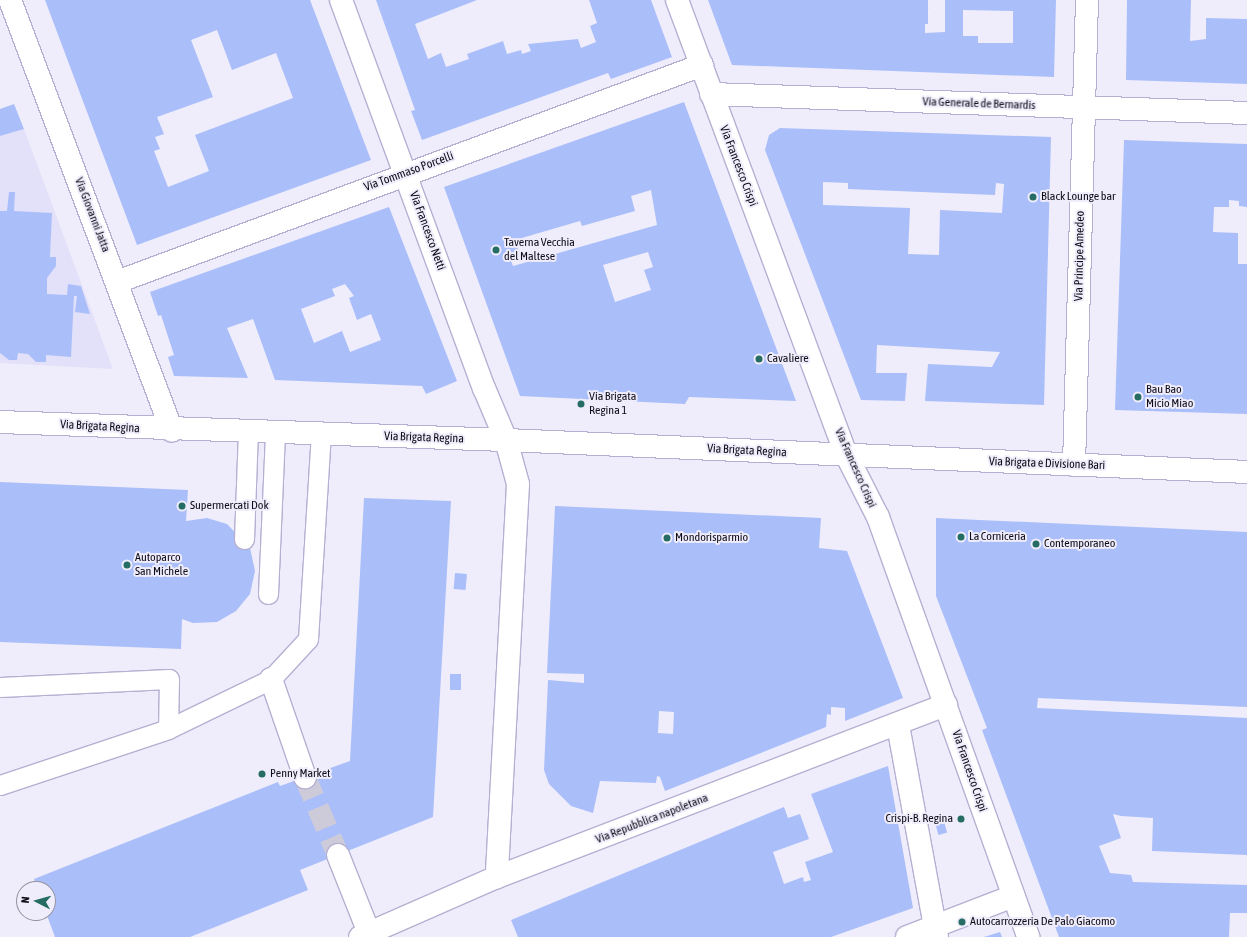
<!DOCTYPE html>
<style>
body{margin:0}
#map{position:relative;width:1247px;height:937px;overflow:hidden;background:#efedfb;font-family:"Asap Condensed",sans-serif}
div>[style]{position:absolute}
.built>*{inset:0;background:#e3e0f9}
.building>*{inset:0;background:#aabefa;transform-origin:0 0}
.street-tunnel>*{height:22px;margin-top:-11px;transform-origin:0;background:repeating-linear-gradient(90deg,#cdcbd9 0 22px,transparent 0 33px)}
.roads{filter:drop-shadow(1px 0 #b5b0d2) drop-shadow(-1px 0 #b5b0d2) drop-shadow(0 1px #b5b0d2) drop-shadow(0 -1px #b5b0d2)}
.lane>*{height:19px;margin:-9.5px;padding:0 9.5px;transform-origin:9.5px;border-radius:9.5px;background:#fff}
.street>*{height:22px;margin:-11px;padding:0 11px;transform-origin:11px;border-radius:11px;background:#fff}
.secondary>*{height:22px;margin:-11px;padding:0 11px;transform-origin:11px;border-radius:11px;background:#fff}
.dots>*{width:11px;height:11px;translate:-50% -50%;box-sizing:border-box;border:2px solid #efedfb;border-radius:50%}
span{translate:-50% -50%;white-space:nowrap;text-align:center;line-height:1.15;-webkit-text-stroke:4px #efedfb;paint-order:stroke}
.street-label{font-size:12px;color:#0e0c17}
.poi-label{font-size:12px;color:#0e0c17}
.left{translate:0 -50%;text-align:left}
.right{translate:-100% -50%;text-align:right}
.north{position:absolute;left:16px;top:881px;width:40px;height:40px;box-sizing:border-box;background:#efedfb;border:1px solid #9593a0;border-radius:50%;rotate:276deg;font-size:11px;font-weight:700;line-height:16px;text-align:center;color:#0e0c17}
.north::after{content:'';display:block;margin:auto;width:14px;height:18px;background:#256d64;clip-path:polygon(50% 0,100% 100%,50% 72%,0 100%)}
</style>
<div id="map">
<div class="built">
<i style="clip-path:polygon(24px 129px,113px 369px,0 363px,0 136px)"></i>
</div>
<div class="building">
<i style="clip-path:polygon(evenodd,45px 0,310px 0,371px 160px,137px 245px,45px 0,217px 30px,232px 70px,276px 53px,293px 98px,195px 135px,209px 171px,168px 187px,154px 151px,160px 149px,155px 137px,164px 134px,157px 117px,213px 97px,191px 40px,217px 30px)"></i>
<i style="clip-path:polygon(376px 0,477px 0,415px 24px,428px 59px,441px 53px,446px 67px,469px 59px,467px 54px,503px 41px,507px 54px,521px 50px,522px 54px,531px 51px,528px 44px,578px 39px,581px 48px,596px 42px,590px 26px,597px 23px,589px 0,651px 0,672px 57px,611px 79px,608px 73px,422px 140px,411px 111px,415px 110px)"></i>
<i style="clip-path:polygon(evenodd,708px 0,928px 0,928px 24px,925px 24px,925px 33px,945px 32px,945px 0,1056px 0,1054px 77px,732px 65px,708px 0,963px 10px,1013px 11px,1013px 43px,978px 43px,978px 36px,963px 36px,963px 10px)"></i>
<i style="clip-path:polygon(1127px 0,1191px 0,1190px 41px,1206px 39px,1206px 18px,1247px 19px,1247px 84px,1126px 80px)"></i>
<i style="clip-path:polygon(evenodd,684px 102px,796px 401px,689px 397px,685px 404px,520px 396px,444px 187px,684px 102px,651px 190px,657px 225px,513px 266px,509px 255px,519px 252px,515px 240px,580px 221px,582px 226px,635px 211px,631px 196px,651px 190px,684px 102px,648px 252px,653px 267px,644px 270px,651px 290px,615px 302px,603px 265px,648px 252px)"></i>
<i style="clip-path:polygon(14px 104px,24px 129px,0 136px,0 109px)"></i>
<i style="clip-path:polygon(evenodd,780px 128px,1051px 137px,1044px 405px,925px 401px,928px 364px,992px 367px,1000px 352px,877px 345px,876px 373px,907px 373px,905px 401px,861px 400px,765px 150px,769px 135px,780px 128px,823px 182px,848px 183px,848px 189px,995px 195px,996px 183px,1004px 184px,1002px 213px,940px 210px,939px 255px,908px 254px,910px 208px,823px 205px,823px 182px)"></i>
<i style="clip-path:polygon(1124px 140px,1247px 144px,1247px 207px,1239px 206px,1239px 201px,1229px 200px,1229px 207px,1214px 207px,1213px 232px,1238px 233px,1238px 264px,1247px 264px,1247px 414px,1115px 410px)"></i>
<i style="clip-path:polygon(9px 192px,15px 192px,14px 211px,52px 213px,50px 257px,56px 257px,56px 266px,47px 278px,47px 294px,67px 295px,68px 284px,81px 286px,90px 314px,75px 312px,77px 296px,74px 296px,71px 357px,46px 355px,46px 362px,36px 362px,28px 354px,18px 353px,17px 360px,9px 360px,0 353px,0 211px,7px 211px)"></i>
<i style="clip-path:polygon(evenodd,389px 207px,457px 381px,426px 394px,422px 386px,275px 380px,253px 319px,227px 328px,248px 378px,174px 376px,168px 357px,174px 355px,161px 315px,158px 316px,150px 292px,389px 207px,345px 284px,354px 296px,349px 298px,357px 320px,371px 314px,381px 340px,350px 352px,342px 331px,314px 343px,301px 309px,335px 296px,332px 289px,345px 284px)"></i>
<i style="clip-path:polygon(0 482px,188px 490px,186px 521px,207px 518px,227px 524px,250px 548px,255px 571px,250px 594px,236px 611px,217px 622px,193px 623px,182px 619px,181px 649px,0 642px)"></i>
<i style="clip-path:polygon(364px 498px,451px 501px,433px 817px,300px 870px,308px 890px,190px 937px,55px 937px,46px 913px,48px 889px,37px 889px,34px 879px,278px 782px,280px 786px,350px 761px)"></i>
<i style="clip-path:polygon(evenodd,555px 506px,821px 518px,819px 548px,847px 551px,903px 698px,845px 721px,845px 708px,831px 707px,831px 715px,827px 714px,826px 727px,665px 791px,660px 777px,657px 776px,656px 783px,600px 781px,593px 813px,571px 806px,549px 784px,544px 770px,548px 680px,584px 683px,584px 674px,547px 673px,555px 506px,659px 711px,674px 712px,673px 734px,658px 733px,659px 711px)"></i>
<i style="clip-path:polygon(936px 518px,1247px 532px,1247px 707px,1038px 698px,1037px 708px,1247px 718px,1247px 855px,1152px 851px,1153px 818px,1121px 816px,1113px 814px,1121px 838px,1099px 846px,1110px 873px,1131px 875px,1133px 882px,1247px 885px,1247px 913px,1230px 913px,1229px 937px,1059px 937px,982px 730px,987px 728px,936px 596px)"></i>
<i style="left:455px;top:573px;width:12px;height:16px;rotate:5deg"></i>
<i style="left:450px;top:674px;width:11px;height:16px"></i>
<i style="clip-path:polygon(888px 766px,913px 908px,831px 937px,518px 937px,511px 920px,784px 807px,788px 818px,800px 814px,809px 839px,773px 852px,784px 884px,803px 877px,804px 882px,811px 880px,805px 862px,833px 852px,811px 794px)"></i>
<i style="left:943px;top:818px;width:15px;height:9px;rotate:74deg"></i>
<i style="clip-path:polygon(1000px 932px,1002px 937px,984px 937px)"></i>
</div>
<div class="street-tunnel">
<i style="left:305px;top:777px;width:85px;rotate:67.1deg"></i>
</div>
<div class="roads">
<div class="lane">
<i style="left:244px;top:539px;width:107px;rotate:-87.9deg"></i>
<i style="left:268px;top:594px;width:161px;rotate:-87.5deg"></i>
<i style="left:0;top:687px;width:169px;rotate:-2.7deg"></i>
<i style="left:169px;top:679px;width:50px;rotate:91.1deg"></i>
<i style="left:0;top:785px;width:177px;rotate:-18.4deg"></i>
<i style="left:168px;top:729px;width:114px;rotate:-25.9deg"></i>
<i style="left:271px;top:679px;width:54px;rotate:-47.2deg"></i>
<i style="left:308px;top:639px;width:204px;rotate:-86.4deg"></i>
</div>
<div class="street">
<i style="left:10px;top:0;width:460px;rotate:69.4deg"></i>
<i style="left:341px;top:0;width:414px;rotate:69.8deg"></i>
<i style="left:484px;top:388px;width:56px;rotate:67.1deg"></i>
<i style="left:506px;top:440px;width:46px;rotate:74.7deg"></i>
<i style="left:518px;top:484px;width:394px;rotate:93.1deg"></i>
<i style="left:711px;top:94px;width:536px;rotate:2.03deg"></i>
<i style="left:117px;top:282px;width:624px;rotate:-20.35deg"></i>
<i style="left:1074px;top:465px;width:465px;rotate:-88.4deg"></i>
<i style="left:271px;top:679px;width:104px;rotate:70.9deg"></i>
<i style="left:898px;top:725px;width:216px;rotate:79.6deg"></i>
<i style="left:338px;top:855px;width:84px;rotate:68.3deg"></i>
<i style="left:360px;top:937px;width:150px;rotate:-23.7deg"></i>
<i style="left:497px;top:877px;width:481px;rotate:-21deg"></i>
<i style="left:907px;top:937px;width:114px;rotate:-21.1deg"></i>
</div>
<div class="secondary">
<i style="left:677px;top:0;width:487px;rotate:69.6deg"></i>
<i style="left:847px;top:456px;width:68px;rotate:63.1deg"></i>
<i style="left:878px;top:517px;width:446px;rotate:70.3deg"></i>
<i style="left:0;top:422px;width:506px;rotate:2.04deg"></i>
<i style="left:506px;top:440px;width:742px;rotate:2.47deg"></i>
</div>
</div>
<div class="dots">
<i style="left:1033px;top:197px;background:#256d64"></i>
<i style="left:496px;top:250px;background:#256d64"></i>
<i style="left:759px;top:359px;background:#256d64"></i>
<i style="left:1138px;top:397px;background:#256d64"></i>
<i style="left:581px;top:404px;background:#256d64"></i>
<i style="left:182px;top:506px;background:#256d64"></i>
<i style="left:961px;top:537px;background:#256d64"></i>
<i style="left:667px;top:538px;background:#256d64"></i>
<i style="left:1036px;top:544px;background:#256d64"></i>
<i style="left:127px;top:565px;background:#256d64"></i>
<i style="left:262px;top:774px;background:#256d64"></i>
<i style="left:961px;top:819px;background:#256d64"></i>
<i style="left:962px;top:922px;background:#256d64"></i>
</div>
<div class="street-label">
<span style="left:979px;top:104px;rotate:2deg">Via Generale de Bernardis</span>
<span style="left:738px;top:166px;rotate:69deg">Via Francesco Crispi</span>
<span style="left:409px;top:172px;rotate:-20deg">Via Tommaso Porcelli</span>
<span style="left:92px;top:215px;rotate:69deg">Via Giovanni Jatta</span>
<span style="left:427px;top:231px;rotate:70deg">Via Francesco Netti</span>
<span style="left:1080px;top:256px;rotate:-89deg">Via Principe Amedeo</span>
<span style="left:100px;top:427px;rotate:3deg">Via Brigata Regina</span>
<span style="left:424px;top:438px;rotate:2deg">Via Brigata Regina</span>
<span style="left:747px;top:451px;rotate:3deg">Via Brigata Regina</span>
<span style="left:1047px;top:464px;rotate:2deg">Via Brigata e Divisione Bari</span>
<span style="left:855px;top:468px;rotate:66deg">Via Francesco Crispi</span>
<span style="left:969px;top:771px;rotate:71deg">Via Francesco Crispi</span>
<span style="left:652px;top:819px;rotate:-21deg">Via Repubblica napoletana</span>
</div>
<div class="poi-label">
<span class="left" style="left:1041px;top:197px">Black Lounge bar</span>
<span class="left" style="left:504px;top:250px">Taverna Vecchia<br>del Maltese</span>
<span class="left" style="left:767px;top:359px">Cavaliere</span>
<span class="left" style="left:1146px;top:397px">Bau Bao<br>Micio Miao</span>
<span class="left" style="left:589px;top:404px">Via Brigata<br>Regina 1</span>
<span class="left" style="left:190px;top:506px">Supermercati Dok</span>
<span class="left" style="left:969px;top:537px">La Corniceria</span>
<span class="left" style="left:675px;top:538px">Mondorisparmio</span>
<span class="left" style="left:1044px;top:544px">Contemporaneo</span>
<span class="left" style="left:135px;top:565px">Autoparco<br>San Michele</span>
<span class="left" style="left:270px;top:774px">Penny Market</span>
<span class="right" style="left:953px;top:819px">Crispi-B. Regina</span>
<span class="left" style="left:970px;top:922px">Autocarrozzeria De Palo Giacomo</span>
</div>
<div class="north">N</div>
</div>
